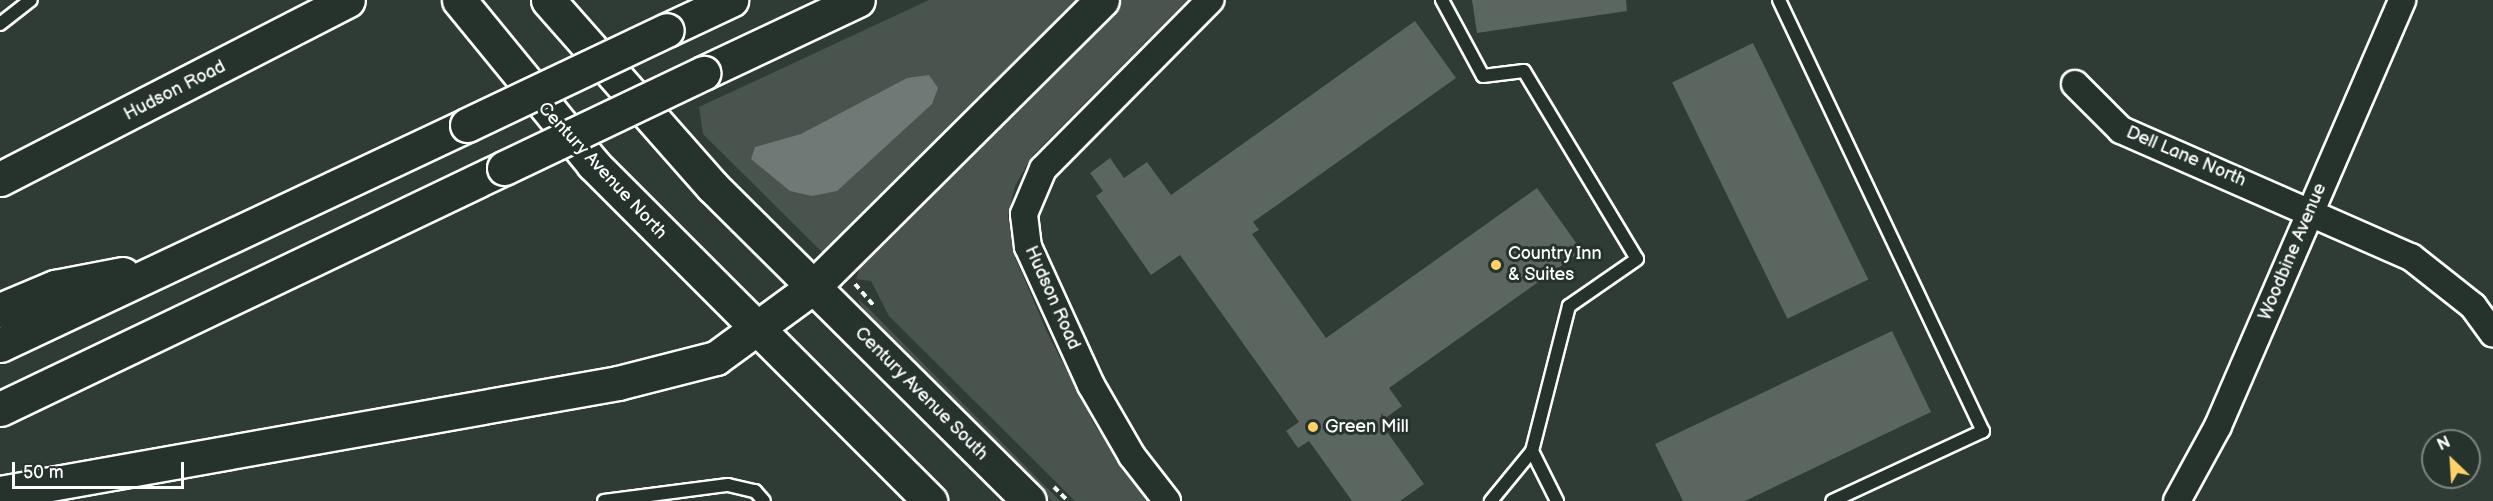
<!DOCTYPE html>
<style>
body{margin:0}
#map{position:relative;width:2493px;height:501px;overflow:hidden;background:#2f3b35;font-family:"Balsamiq Sans",sans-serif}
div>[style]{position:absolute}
.green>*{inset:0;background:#4a544f}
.water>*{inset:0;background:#707975}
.building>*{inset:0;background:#5b6661;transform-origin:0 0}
.path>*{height:4px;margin-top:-2px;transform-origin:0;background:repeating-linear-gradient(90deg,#fff 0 6px,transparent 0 10.5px)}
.roads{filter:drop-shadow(2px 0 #fff) drop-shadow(-2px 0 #fff) drop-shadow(0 2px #fff) drop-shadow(0 -2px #fff)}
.lane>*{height:12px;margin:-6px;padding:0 6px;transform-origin:6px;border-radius:6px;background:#26332d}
.street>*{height:26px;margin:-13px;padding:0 13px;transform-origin:13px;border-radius:13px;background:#26332d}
.secondary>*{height:33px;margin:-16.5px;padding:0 16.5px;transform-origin:16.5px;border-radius:16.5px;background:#26332d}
.highway>*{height:33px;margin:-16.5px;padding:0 16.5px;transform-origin:16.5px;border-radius:16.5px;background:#26332d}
.bridges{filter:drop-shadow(2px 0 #fff) drop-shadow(-2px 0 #fff) drop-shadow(0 2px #fff) drop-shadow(0 -2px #fff)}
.highway-bridge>*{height:33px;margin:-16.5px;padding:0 16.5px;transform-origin:16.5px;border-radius:16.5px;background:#26332d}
.dots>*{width:16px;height:16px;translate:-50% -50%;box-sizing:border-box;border:3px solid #26332d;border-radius:50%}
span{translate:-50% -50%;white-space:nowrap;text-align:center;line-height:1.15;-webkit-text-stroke:6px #26332d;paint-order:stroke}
.street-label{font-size:18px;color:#fff}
.poi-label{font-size:18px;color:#fff}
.left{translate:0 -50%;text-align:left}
.north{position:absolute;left:2421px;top:429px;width:60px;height:60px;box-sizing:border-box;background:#26332d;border:2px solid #7d8581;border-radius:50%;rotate:335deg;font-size:16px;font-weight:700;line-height:24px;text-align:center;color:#fff}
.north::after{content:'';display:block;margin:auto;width:21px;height:27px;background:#ffd166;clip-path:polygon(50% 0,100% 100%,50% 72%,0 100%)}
.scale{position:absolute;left:12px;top:462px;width:172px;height:27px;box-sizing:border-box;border:3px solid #fff;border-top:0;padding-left:8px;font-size:18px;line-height:21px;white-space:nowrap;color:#fff;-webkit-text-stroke:4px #26332d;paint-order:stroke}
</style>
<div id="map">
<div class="green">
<i style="clip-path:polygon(929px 0,1090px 0,824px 254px,703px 134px,699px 107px)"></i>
<i style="clip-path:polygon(1120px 0,1187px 0,1032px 156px,1015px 186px,1008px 216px,1014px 255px,1047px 332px,1094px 424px,1147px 501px,1075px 501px,889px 316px,871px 281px,856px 279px,864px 256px)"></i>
<i style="clip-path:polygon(858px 299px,870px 310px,1060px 501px,1052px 501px,868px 318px)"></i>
</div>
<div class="water">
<i style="clip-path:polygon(929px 75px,938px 88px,932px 104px,837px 191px,812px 196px,790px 191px,751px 159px,755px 147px,801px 134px,907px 78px)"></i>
</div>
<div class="building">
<i style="clip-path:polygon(1472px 0,1626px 0,1627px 11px,1477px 33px)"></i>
<i style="clip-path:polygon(1415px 21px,1456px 78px,1253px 222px,1259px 230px,1252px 234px,1326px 338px,1537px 188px,1582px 251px,1389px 388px,1402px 406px,1380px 422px,1424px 484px,1400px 501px,1352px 501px,1309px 441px,1298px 448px,1286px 431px,1299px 422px,1180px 255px,1151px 275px,1096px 196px,1103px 191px,1090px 173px,1110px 158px,1124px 178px,1147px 162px,1171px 195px)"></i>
<i style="left:1753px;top:43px;width:263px;height:90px;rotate:64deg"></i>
<i style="clip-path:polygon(1892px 331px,1931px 412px,1745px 501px,1683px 501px,1655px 444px)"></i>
</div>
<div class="path">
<i style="left:855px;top:284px;width:30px;rotate:49deg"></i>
<i style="left:1054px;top:487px;width:20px;rotate:45deg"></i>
</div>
<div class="roads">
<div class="lane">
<i style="left:1442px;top:0;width:86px;rotate:61.7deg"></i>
<i style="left:1483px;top:76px;width:41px;rotate:-7deg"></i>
<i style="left:1524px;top:71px;width:219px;rotate:59deg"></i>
<i style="left:1637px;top:259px;width:83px;rotate:145.3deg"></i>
<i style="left:1569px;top:306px;width:150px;rotate:104.3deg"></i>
<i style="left:1532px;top:451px;width:65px;rotate:129.4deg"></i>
<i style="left:1779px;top:0;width:477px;rotate:64.7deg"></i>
<i style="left:1983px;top:431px;width:166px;rotate:155.1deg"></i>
<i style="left:0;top:24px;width:39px;rotate:-38deg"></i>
<i style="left:1532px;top:451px;width:56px;rotate:63.4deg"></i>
<i style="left:604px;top:501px;width:125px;rotate:-7.4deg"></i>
<i style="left:728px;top:485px;width:28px;rotate:13deg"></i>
<i style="left:755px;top:491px;width:13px;rotate:48deg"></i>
</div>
<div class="street">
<i style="left:2075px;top:84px;width:65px;rotate:45deg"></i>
<i style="left:2121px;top:130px;width:317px;rotate:23.7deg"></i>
<i style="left:2411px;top:257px;width:79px;rotate:38.3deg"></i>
<i style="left:2473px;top:306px;width:34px;rotate:54deg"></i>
<i style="left:1167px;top:501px;width:57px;rotate:-127.9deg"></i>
<i style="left:1132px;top:456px;width:82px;rotate:-120deg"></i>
<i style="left:1091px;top:385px;width:152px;rotate:-114.5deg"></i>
<i style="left:1028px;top:247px;width:33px;rotate:-97deg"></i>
<i style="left:1024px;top:214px;width:49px;rotate:-67.1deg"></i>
<i style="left:1043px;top:169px;width:238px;rotate:-45.3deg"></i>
<i style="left:2177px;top:501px;width:85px;rotate:-61.3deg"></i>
<i style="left:2218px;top:426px;width:464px;rotate:-66.6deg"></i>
</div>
<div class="secondary">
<i style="left:459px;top:0;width:212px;rotate:50.7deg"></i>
<i style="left:593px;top:164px;width:477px;rotate:45deg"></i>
<i style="left:548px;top:0;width:249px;rotate:48.6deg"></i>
<i style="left:713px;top:187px;width:445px;rotate:44.8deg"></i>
<i style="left:0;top:179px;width:391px;rotate:-27.2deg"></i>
</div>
<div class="highway">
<i style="left:667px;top:30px;width:71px;rotate:-25.1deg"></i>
<i style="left:703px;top:73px;width:171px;rotate:-25.2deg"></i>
<i style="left:0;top:310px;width:60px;rotate:-22.7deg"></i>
<i style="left:55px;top:287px;width:69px;rotate:-10.8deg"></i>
<i style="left:0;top:345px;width:516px;rotate:-25.22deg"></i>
<i style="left:0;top:409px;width:559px;rotate:-25.56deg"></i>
<i style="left:0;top:493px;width:628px;rotate:-10.09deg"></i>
<i style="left:618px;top:383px;width:101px;rotate:-14.3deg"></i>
<i style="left:716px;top:358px;width:120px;rotate:-36.2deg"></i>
<i style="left:813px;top:287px;width:407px;rotate:-44.8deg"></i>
</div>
</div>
<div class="bridges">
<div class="highway-bridge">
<i style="left:467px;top:125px;width:221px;rotate:-25.4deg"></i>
<i style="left:504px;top:168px;width:221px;rotate:-25.5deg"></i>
</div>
</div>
<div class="dots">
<i style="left:1496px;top:265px;background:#ffd166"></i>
<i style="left:1313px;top:427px;background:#ffd166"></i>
</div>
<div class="street-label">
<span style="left:175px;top:91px;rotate:-27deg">Hudson Road</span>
<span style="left:2186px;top:157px;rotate:23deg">Dell Lane North</span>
<span style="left:602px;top:171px;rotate:47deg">Century Avenue North</span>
<span style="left:2293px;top:252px;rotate:-67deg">Woodbine Avenue</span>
<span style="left:1052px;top:298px;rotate:66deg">Hudson Road</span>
<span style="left:921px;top:394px;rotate:45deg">Century Avenue South</span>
</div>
<div class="poi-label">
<span class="left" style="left:1508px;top:265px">Country Inn<br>&amp; Suites</span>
<span class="left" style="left:1325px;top:427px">Green Mill</span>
</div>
<div class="north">N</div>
<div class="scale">50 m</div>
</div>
